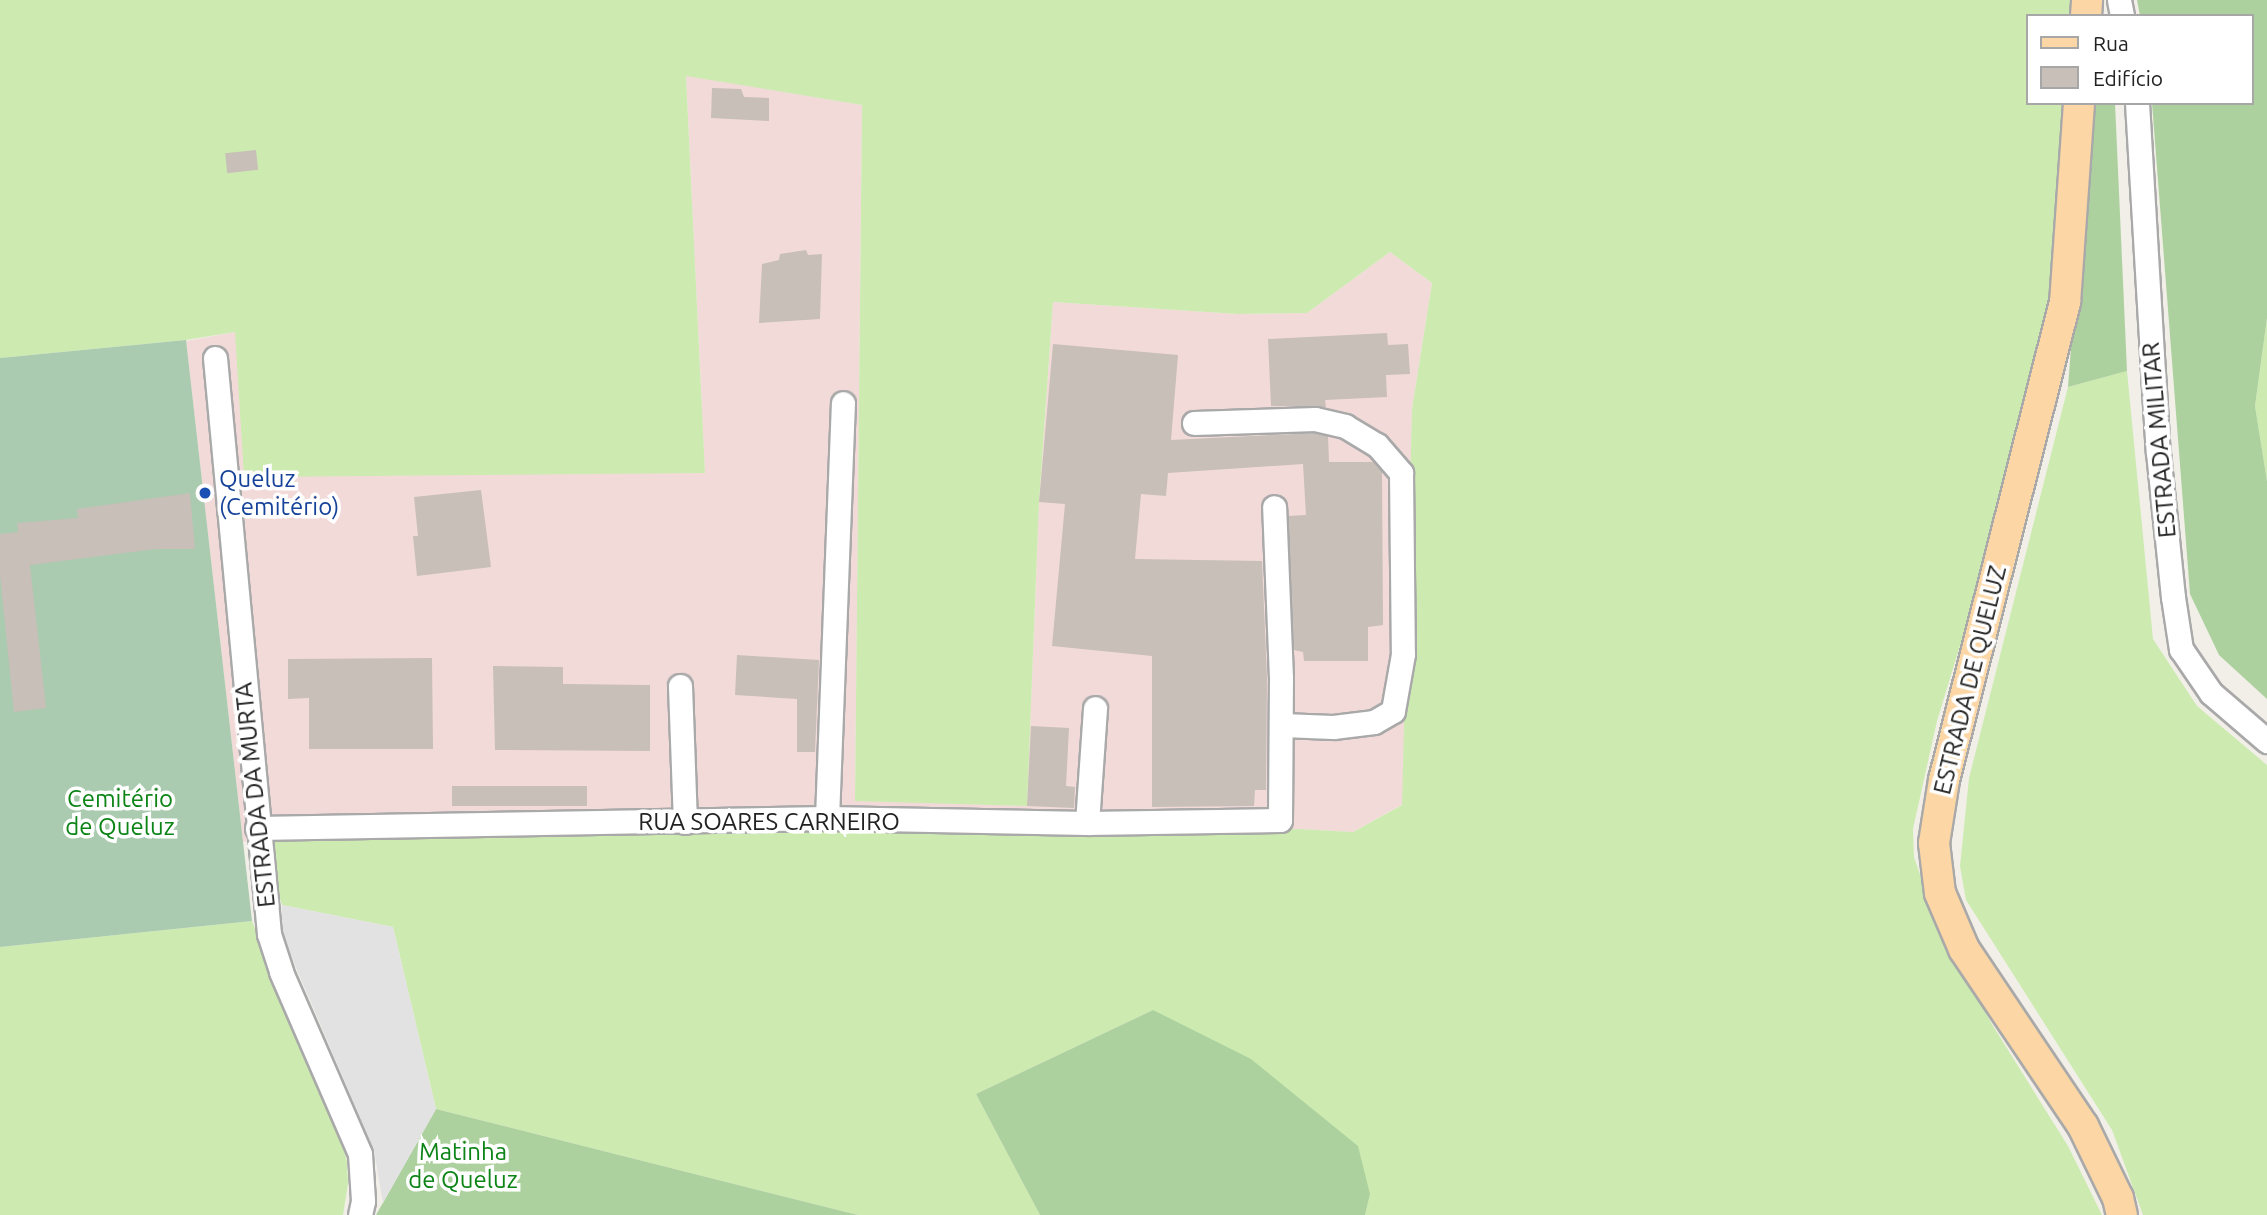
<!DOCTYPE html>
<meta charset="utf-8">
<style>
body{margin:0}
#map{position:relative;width:2267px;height:1215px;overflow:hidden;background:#f2efe9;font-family:Ubuntu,sans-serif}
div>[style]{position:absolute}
.commercial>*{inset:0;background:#f2dad9}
.grass>*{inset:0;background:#cdebb0}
.forest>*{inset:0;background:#add19e}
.cemetery>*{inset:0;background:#aacbaf}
.parking>*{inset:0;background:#e2e2e2}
.building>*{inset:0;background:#c7bfb8;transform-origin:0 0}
.roads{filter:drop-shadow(2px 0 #a9a9a9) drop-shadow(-2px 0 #a9a9a9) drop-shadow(0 2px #a9a9a9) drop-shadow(0 -2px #a9a9a9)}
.minor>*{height:23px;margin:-11.5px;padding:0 11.5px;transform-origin:11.5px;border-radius:11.5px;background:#fff}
.major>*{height:30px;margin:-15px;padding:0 15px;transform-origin:15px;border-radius:15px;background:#fcd6a4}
.dots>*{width:19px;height:19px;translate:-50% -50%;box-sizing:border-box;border:4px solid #fff;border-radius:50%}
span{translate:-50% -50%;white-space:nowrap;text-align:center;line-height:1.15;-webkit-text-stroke:7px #fff;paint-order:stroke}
.street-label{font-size:24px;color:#222}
.transit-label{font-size:24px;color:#164399}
.left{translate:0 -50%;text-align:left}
.park-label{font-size:24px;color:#0c8416}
.legend{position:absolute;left:2026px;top:14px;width:228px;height:91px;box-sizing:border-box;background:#fff;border:2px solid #a7a7a7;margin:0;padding:9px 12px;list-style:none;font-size:21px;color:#222}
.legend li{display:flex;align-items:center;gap:14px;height:35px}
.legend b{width:35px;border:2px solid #a7a7a7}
</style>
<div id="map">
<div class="commercial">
<i style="clip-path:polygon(686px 75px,862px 105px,855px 800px,1027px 806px,1039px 502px,1053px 302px,1238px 314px,1307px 313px,1390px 252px,1432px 283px,1412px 409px,1403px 804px,1353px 832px,1299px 829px,274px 835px,243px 842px,186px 341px,235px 332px,705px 473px)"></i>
</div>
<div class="grass">
<i style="clip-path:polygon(0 0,2087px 0,2086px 16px,2027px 16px,2027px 103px,2079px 103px,2065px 302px,1937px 721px,1913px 829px,1914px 857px,1936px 922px,1993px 1026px,2068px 1146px,2102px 1215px,1365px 1215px,1370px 1194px,1153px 1010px,976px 1094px,1040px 1215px,858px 1215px,436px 1109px,393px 927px,282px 905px,257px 828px,274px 835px,1299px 829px,1353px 832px,1402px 805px,1412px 409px,1432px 283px,1390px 252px,1307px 313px,1238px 314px,1053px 302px,1039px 502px,1027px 806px,855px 801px,862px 105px,686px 76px,705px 473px,244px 477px,235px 332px,186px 340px,0 358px)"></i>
<i style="clip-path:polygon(2267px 318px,2267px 481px,2255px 406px)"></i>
<i style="clip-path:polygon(2127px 371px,2153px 639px,2197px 706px,2267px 765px,2267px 1215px,2143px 1215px,2112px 1130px,1966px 900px,1960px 866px,1969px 778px,2068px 387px)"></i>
<i style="clip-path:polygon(252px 921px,337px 1122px,347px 1162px,348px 1184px,343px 1215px,0 1215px,0 947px)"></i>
</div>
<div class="forest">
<i style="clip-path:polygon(2137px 0,2267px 0,2267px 318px,2255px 406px,2267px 481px,2267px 699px,2219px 655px,2190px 594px,2152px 103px,2251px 103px,2251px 16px,2140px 16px)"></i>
<i style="clip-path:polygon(2090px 103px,2115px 103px,2127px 371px,2068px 387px)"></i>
<i style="clip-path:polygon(1153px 1010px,1251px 1059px,1358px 1146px,1370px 1194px,1365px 1215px,1040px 1215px,976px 1094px)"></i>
<i style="clip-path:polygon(436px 1109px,858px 1215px,376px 1215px)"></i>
</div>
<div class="cemetery">
<i style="clip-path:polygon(186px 340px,252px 921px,0 947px,0 358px)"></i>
</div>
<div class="parking">
<i style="clip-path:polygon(282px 905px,393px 927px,436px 1109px,383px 1203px,374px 1150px,280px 930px)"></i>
</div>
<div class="building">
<i style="clip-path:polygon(712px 88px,741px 89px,744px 97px,769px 98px,769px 121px,711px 118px)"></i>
<i style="left:256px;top:150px;width:20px;height:31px;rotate:84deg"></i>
<i style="clip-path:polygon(806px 250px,808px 255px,822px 254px,820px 319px,759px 323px,762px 264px,779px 260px,780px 254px)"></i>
<i style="clip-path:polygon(1387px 333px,1388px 345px,1408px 344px,1410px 374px,1386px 375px,1387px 397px,1325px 400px,1326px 407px,1271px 406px,1268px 339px)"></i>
<i style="clip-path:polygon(1053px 344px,1178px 355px,1171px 440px,1314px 433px,1328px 436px,1329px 462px,1373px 462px,1382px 472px,1383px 625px,1368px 627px,1368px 661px,1304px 661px,1303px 652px,1294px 650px,1288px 516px,1306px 515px,1303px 464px,1168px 473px,1166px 496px,1141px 494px,1135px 559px,1262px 561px,1267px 678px,1266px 790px,1255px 790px,1254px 806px,1152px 807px,1152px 656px,1052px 646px,1065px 504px,1039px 502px)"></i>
<i style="clip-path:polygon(481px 490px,491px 567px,417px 576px,413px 536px,418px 536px,414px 497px)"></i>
<i style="clip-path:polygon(190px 493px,195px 549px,156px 549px,30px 565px,46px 708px,14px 712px,0 575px,0 534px,18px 532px,17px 523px,78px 518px,77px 509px)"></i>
<i style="clip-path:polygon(737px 655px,819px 660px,815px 752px,797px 752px,797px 699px,735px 695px)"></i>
<i style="clip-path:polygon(432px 658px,433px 749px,309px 749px,309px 698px,288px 699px,288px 659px)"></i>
<i style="clip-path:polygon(493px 666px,563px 667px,563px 684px,650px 685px,650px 751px,495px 750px)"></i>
<i style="clip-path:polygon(1031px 726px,1069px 728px,1066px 786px,1075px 787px,1074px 808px,1027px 806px)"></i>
<i style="left:452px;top:786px;width:135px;height:20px"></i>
</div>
<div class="roads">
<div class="minor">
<i style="left:2119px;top:0;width:16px;rotate:79deg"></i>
<i style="left:2137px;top:103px;width:350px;rotate:86.6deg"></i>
<i style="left:2158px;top:452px;width:146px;rotate:84.1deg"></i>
<i style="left:2173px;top:597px;width:53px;rotate:81.3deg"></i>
<i style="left:2181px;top:649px;width:53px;rotate:55.7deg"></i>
<i style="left:2211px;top:693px;width:74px;rotate:40.6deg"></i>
<i style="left:215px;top:358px;width:579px;rotate:84.64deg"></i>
<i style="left:269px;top:934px;width:40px;rotate:72deg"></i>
<i style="left:281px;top:972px;width:198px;rotate:66.5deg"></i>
<i style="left:360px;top:1154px;width:47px;rotate:86.3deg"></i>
<i style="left:363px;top:1201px;width:14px;rotate:102deg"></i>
<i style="left:1194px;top:423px;width:121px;rotate:-1.9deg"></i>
<i style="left:1315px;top:419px;width:31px;rotate:13deg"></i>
<i style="left:1345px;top:426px;width:37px;rotate:31deg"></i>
<i style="left:1377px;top:445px;width:37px;rotate:49deg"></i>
<i style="left:1401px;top:473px;width:181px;rotate:89.4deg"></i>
<i style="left:1403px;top:654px;width:58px;rotate:100deg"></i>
<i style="left:1393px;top:711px;width:22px;rotate:150deg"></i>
<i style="left:1374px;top:722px;width:41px;rotate:173deg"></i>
<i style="left:1333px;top:727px;width:51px;rotate:-177.8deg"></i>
<i style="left:680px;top:686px;width:136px;rotate:87.9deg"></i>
<i style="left:827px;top:818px;width:415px;rotate:-87.8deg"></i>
<i style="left:1087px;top:823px;width:115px;rotate:-86deg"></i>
<i style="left:257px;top:828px;width:570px;rotate:-1.01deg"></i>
<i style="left:827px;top:818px;width:260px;rotate:1.1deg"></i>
<i style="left:1087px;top:823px;width:193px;rotate:-0.9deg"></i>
<i style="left:1280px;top:820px;width:142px;rotate:-89.6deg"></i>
<i style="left:1281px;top:678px;width:171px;rotate:-92.3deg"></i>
</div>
<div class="major">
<i style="left:2086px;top:16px;width:16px;rotate:-86deg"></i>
<i style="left:2079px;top:103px;width:199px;rotate:94deg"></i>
<i style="left:2065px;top:302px;width:493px;rotate:104.2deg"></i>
<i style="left:1944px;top:780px;width:64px;rotate:99deg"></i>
<i style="left:1934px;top:843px;width:50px;rotate:83.2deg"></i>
<i style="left:1940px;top:893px;width:61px;rotate:66.8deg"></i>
<i style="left:1964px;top:949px;width:213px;rotate:56.1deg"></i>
<i style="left:2083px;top:1126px;width:80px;rotate:64.1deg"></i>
<i style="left:2118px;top:1198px;width:17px;rotate:77deg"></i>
</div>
</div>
<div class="dots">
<i style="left:205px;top:493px;background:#1a4fb4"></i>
</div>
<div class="street-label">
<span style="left:2159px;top:440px;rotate:-95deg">ESTRADA MILITAR</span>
<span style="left:1970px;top:680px;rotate:-76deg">ESTRADA DE QUELUZ</span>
<span style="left:255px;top:795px;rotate:-96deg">ESTRADA DA MURTA</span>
<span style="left:769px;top:822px">RUA SOARES CARNEIRO</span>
</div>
<div class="transit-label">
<span class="left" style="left:219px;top:493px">Queluz<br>(Cemitério)</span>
</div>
<div class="park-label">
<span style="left:120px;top:813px">Cemitério<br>de Queluz</span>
<span style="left:463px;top:1166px">Matinha<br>de Queluz</span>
</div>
<ul class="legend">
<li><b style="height:9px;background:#fcd6a4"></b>Rua</li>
<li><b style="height:19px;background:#c7bfb8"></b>Edifício</li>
</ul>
</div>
